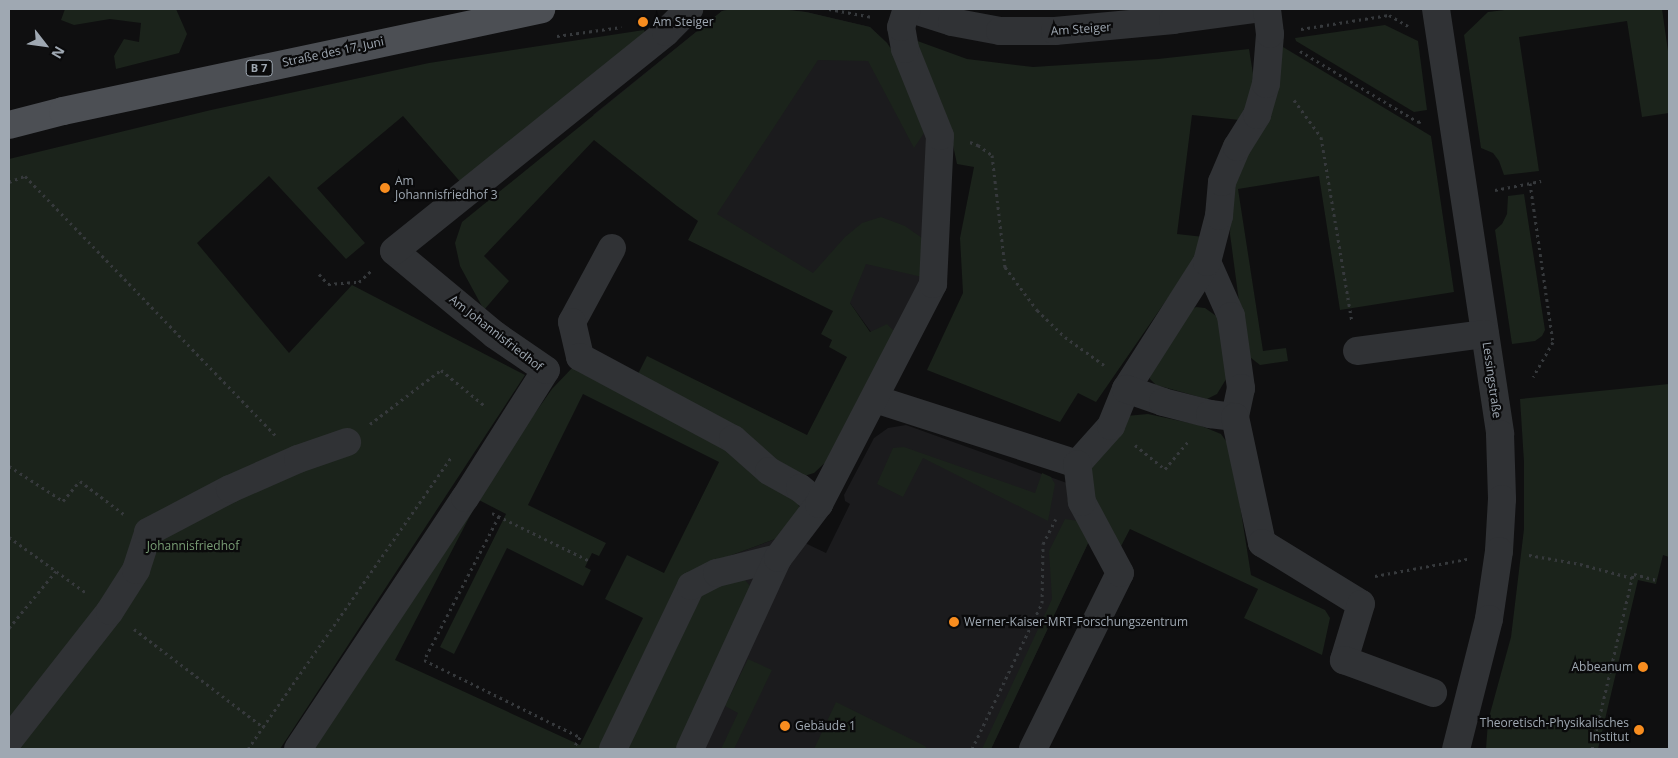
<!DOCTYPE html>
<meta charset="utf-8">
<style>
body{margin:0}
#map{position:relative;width:1678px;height:758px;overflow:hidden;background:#0f0f10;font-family:"Open Sans",sans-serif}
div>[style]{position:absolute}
.built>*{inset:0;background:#1b1b1d}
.green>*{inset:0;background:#1b231b}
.path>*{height:3px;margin-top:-1.5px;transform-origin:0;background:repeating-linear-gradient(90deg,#36393c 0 2.5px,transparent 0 6.5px)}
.minor>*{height:28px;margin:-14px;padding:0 14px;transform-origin:14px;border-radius:14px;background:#303235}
.major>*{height:28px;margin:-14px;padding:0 14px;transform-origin:14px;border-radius:14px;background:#4c4f54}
.dots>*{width:14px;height:14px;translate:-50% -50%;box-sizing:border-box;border:2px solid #0a0a0b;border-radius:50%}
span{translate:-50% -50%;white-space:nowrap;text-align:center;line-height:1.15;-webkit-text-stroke:4.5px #0a0a0b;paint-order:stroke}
.shield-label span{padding:1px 4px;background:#0a0a0b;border:1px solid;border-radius:4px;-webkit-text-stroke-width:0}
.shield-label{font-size:11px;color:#9fa8b2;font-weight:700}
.poi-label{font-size:12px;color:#9fa8b2}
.left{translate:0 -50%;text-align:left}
.right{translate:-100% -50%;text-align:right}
.street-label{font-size:12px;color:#9fa8b2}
.park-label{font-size:12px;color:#799e75}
.frame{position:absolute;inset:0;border:10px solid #9fa8b2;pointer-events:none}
.north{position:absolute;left:20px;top:20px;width:50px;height:50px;-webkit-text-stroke:4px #0a0a0b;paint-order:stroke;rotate:120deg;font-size:14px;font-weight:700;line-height:20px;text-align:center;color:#9fa8b2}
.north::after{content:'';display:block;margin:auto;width:18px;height:22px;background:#9fa8b2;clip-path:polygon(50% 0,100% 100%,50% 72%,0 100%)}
</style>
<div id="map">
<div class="built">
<i style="clip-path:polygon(732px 9px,779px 9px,806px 12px,870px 27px,887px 43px,926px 130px,928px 188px,922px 277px,896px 333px,871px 332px,850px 303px,717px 215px,593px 115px,722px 11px)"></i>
<i style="clip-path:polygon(906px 425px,1078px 487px,1090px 539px,991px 749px,600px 749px,699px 567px,778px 538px,805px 543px,826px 553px,850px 504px,845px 501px,844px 495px,874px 438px,888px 428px)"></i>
</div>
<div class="green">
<i style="clip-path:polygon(65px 9px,176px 9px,187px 34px,179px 53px,116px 69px,114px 56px,124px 39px,139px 42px,141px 23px,110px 19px,74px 25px,61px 20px)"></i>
<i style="clip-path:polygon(732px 9px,779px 9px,806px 12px,870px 27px,887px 43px,898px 59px,926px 130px,914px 148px,868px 61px,818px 60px,717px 214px,813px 273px,845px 237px,862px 223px,881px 217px,905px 226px,922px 238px,922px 277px,866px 264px,850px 303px,870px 332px,887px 324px,896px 333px,828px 460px,814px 473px,804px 476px,637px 376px,647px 356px,807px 435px,847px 357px,829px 347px,832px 340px,821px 334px,833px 311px,688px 240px,698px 221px,677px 206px,594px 140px,484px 256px,509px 281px,484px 310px,460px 266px,455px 243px,462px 222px,722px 11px)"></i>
<i style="clip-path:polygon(1513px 9px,1662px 9px,1669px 58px,1669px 113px,1642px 117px,1627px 21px,1519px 37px,1539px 171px,1504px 175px,1499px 161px,1493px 153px,1481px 148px,1464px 35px,1488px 12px)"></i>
<i style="clip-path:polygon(1385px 25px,1418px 41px,1427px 110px,1414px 112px,1296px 41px,1295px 38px)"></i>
<i style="clip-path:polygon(644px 30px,647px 37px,463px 185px,403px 116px,317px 188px,365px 243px,346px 259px,269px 176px,197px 243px,289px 353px,352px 285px,525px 375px,280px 749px,9px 749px,9px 159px,211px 110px,429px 63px)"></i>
<i style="clip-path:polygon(912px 39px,967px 59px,1033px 67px,1158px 59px,1249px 49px,1254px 80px,1247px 108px,1240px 120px,1192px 115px,1177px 234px,1204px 237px,1203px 247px,1096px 402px,1078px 393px,1060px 422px,927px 370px,963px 293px,960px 238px,974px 167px,957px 164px,950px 131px)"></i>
<i style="clip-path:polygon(1283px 47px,1431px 136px,1454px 292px,1340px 310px,1319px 176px,1238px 189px,1263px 351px,1286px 348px,1288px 361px,1260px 365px,1246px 354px,1230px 234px,1231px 196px)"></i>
<i style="clip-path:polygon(1524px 194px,1545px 330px,1542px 336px,1535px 341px,1512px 344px,1495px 230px,1502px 224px,1507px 214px,1508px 196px)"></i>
<i style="clip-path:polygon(1196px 307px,1205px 308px,1219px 318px,1228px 376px,1217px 394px,1207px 399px,1156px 385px,1150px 379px,1150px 371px,1186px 313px)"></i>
<i style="clip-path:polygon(573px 367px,726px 446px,796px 500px,800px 508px,778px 538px,699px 567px,600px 749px,305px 749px,467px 509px,472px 512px,395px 660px,580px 745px,643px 618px,605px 599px,627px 555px,664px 573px,719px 462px,583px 394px,528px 505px,606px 543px,599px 556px,592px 553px,585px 567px,591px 570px,583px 586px,507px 548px,454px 654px,440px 647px,506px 514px,475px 498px,552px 389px)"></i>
<i style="clip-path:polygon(1669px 384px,1669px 557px,1663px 555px,1656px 584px,1638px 580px,1598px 749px,1486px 749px,1488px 721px,1511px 637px,1524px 529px,1524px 462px,1520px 399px)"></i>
<i style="clip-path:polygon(1148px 414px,1199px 425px,1221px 434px,1231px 448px,1251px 575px,1325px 610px,1330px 618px,1322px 655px,1244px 618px,1258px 589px,1130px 529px,1118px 552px,1090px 539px,991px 749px,982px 749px,1052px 599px,1049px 551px,1065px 519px,1079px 521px,1078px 487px,1126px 416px)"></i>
<i style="clip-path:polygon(904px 447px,1035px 493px,1042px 473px,1051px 477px,1055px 484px,1048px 521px,923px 458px,903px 497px,877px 484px,893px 448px)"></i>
<i style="clip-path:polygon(744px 579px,752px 588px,684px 749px,621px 749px,709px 582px)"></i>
<i style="clip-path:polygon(748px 659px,772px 670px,734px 749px,721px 749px,738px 713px,725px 706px)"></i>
<i style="clip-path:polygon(836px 702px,925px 746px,927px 749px,814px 749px)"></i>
</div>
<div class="path">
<i style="left:829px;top:9px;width:44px;rotate:10.5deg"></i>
<i style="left:1301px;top:29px;width:89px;rotate:-9deg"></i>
<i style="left:1389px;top:15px;width:22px;rotate:30deg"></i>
<i style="left:557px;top:36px;width:65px;rotate:-8deg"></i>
<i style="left:1300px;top:51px;width:138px;rotate:31deg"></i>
<i style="left:1418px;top:122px;width:4px;rotate:-14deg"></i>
<i style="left:1294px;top:100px;width:46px;rotate:53.9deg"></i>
<i style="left:1321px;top:137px;width:188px;rotate:80.5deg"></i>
<i style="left:970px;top:142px;width:9px;rotate:21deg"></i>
<i style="left:978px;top:145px;width:17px;rotate:36deg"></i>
<i style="left:992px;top:155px;width:113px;rotate:83.4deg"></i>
<i style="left:1005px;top:267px;width:54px;rotate:53.3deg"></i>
<i style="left:1037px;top:310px;width:39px;rotate:44deg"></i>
<i style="left:1065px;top:337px;width:48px;rotate:35.7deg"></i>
<i style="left:9px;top:182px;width:17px;rotate:-21deg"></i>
<i style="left:25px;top:176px;width:360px;rotate:46deg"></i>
<i style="left:1530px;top:183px;width:161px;rotate:81.8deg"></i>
<i style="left:1553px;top:342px;width:40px;rotate:119.7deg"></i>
<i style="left:1495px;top:190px;width:47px;rotate:-11.1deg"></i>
<i style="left:319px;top:274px;width:13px;rotate:48deg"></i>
<i style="left:328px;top:284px;width:31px;rotate:-4deg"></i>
<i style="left:359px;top:282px;width:18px;rotate:-43deg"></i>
<i style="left:370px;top:424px;width:89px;rotate:-37.3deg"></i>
<i style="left:441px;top:370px;width:57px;rotate:39.3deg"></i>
<i style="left:1135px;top:445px;width:38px;rotate:39deg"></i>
<i style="left:1165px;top:469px;width:38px;rotate:-50deg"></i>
<i style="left:9px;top:466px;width:64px;rotate:32.9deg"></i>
<i style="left:63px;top:501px;width:26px;rotate:-50deg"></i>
<i style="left:80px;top:481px;width:56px;rotate:37.1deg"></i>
<i style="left:492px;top:513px;width:107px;rotate:26.1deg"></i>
<i style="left:499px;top:516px;width:162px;rotate:117.5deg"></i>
<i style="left:424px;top:660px;width:174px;rotate:26.3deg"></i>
<i style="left:580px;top:737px;width:14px;rotate:120deg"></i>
<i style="left:9px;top:537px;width:94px;rotate:35.9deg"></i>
<i style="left:1529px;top:555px;width:52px;rotate:10deg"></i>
<i style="left:1580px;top:564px;width:54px;rotate:15.1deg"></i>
<i style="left:1632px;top:578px;width:4px;rotate:-63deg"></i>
<i style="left:1634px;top:574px;width:24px;rotate:15deg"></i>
<i style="left:1375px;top:576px;width:94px;rotate:-10.5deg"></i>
<i style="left:9px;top:628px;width:74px;rotate:-50.5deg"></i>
<i style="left:134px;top:629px;width:162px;rotate:37.2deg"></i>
<i style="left:263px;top:727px;width:330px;rotate:-55.1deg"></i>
<i style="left:248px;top:749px;width:27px;rotate:-56deg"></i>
<i style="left:972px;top:749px;width:162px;rotate:-64.4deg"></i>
<i style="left:1042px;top:603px;width:59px;rotate:-89deg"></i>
<i style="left:1043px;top:544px;width:28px;rotate:-63deg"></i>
<i style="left:1592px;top:749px;width:176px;rotate:-76.8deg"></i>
</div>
<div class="minor">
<i style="left:911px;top:9px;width:43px;rotate:17.6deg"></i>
<i style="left:952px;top:22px;width:49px;rotate:10.6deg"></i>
<i style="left:1000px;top:31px;width:55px"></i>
<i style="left:1055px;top:31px;width:119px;rotate:-5.3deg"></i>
<i style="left:1173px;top:20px;width:81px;rotate:-7.8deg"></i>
<i style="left:1436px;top:9px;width:430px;rotate:81.4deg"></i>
<i style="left:1500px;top:434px;width:65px;rotate:88.2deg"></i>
<i style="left:1502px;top:499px;width:52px;rotate:93.3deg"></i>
<i style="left:1499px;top:551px;width:69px;rotate:98.4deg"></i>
<i style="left:1489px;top:619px;width:134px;rotate:104.2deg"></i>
<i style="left:612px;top:248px;width:84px;rotate:118.4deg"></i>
<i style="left:572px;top:322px;width:36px;rotate:77deg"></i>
<i style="left:580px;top:357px;width:174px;rotate:28.2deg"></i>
<i style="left:733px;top:439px;width:48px;rotate:41.6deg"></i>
<i style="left:769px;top:471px;width:35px;rotate:29deg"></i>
<i style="left:800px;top:488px;width:25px;rotate:40deg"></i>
<i style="left:1207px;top:262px;width:59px;rotate:66deg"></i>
<i style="left:1231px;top:316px;width:73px;rotate:82.1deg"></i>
<i style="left:1241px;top:388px;width:30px;rotate:102deg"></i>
<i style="left:1357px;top:351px;width:129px;rotate:-7.6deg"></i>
<i style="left:1126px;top:389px;width:151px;rotate:-57.5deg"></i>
<i style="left:1207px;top:262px;width:48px;rotate:-75.4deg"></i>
<i style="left:1219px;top:216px;width:34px;rotate:-85deg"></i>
<i style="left:1222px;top:182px;width:38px;rotate:-67deg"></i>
<i style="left:1237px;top:147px;width:38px;rotate:-58deg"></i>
<i style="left:1257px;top:115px;width:32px;rotate:-74deg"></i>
<i style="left:1266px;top:84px;width:50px;rotate:-85.4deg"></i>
<i style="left:1270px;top:34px;width:25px;rotate:-97deg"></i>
<i style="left:875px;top:399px;width:212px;rotate:17.8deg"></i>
<i style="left:1077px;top:464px;width:51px;rotate:-48.2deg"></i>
<i style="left:1111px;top:426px;width:40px;rotate:-68deg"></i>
<i style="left:1126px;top:389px;width:39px;rotate:19deg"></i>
<i style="left:1163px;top:402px;width:49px;rotate:14.3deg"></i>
<i style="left:1210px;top:414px;width:25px;rotate:7deg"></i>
<i style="left:1235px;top:417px;width:129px;rotate:77.9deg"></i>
<i style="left:1262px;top:543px;width:116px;rotate:31.6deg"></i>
<i style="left:1361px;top:604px;width:59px;rotate:106.9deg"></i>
<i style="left:1344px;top:660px;width:95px;rotate:20.3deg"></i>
<i style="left:9px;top:740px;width:164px;rotate:-51.9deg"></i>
<i style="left:110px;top:611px;width:49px;rotate:-57.6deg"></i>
<i style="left:136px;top:570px;width:40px;rotate:-72deg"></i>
<i style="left:148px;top:532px;width:93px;rotate:-27.7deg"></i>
<i style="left:230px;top:489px;width:74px;rotate:-23.8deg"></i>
<i style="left:298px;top:459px;width:52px;rotate:-19.1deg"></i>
<i style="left:298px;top:749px;width:301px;rotate:-56.4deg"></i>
<i style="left:465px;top:498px;width:151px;rotate:-57.7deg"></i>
<i style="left:546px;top:370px;width:62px;rotate:-145.5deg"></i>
<i style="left:495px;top:335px;width:131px;rotate:-140.3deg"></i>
<i style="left:394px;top:251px;width:349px;rotate:-38.8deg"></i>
<i style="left:666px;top:32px;width:33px;rotate:-45deg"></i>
<i style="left:613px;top:749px;width:181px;rotate:-64.4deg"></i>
<i style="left:691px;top:586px;width:29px;rotate:-27deg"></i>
<i style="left:717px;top:573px;width:63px;rotate:-13.8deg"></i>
<i style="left:690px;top:749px;width:210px;rotate:-65.3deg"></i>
<i style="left:778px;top:558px;width:68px;rotate:-52.8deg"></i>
<i style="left:819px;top:504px;width:248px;rotate:-62.6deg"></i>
<i style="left:933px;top:284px;width:148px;rotate:-87.3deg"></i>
<i style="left:940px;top:136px;width:94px;rotate:-111.9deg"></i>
<i style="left:905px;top:49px;width:22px;rotate:-100deg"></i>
<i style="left:901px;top:27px;width:19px;rotate:-72deg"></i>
<i style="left:1033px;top:749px;width:196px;rotate:-63.7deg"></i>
<i style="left:1120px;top:573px;width:81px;rotate:-118.2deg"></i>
<i style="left:1082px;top:502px;width:38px;rotate:-97deg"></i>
</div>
<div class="major">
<i style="left:9px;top:125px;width:56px;rotate:-14.5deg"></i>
<i style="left:63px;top:111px;width:489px;rotate:-12deg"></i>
</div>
<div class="dots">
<i style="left:643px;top:22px;background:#f88d1f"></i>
<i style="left:385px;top:188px;background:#f88d1f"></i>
<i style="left:954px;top:622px;background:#f88d1f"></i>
<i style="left:1643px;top:667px;background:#f88d1f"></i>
<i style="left:785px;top:726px;background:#f88d1f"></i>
<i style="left:1639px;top:730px;background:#f88d1f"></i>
</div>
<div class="shield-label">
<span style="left:259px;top:68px">B 7</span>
</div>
<div class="poi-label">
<span class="left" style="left:653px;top:22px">Am Steiger</span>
<span class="left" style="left:395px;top:188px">Am<br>Johannisfriedhof 3</span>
<span class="left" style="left:964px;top:622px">Werner-Kaiser-MRT-Forschungszentrum</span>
<span class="right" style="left:1633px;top:667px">Abbeanum</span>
<span class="right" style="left:1629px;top:730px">Theoretisch-Physikalisches<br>Institut</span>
<span class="left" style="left:795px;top:726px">Gebäude 1</span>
</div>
<div class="street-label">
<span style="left:1081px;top:29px;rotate:-4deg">Am Steiger</span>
<span style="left:333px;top:52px;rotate:-12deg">Straße des 17. Juni</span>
<span style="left:496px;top:333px;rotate:38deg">Am Johannisfriedhof</span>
<span style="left:1492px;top:380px;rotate:82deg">Lessingstraße</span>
</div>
<div class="park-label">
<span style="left:193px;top:546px">Johannisfriedhof</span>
</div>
<div class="frame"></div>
<div class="north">N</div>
</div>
